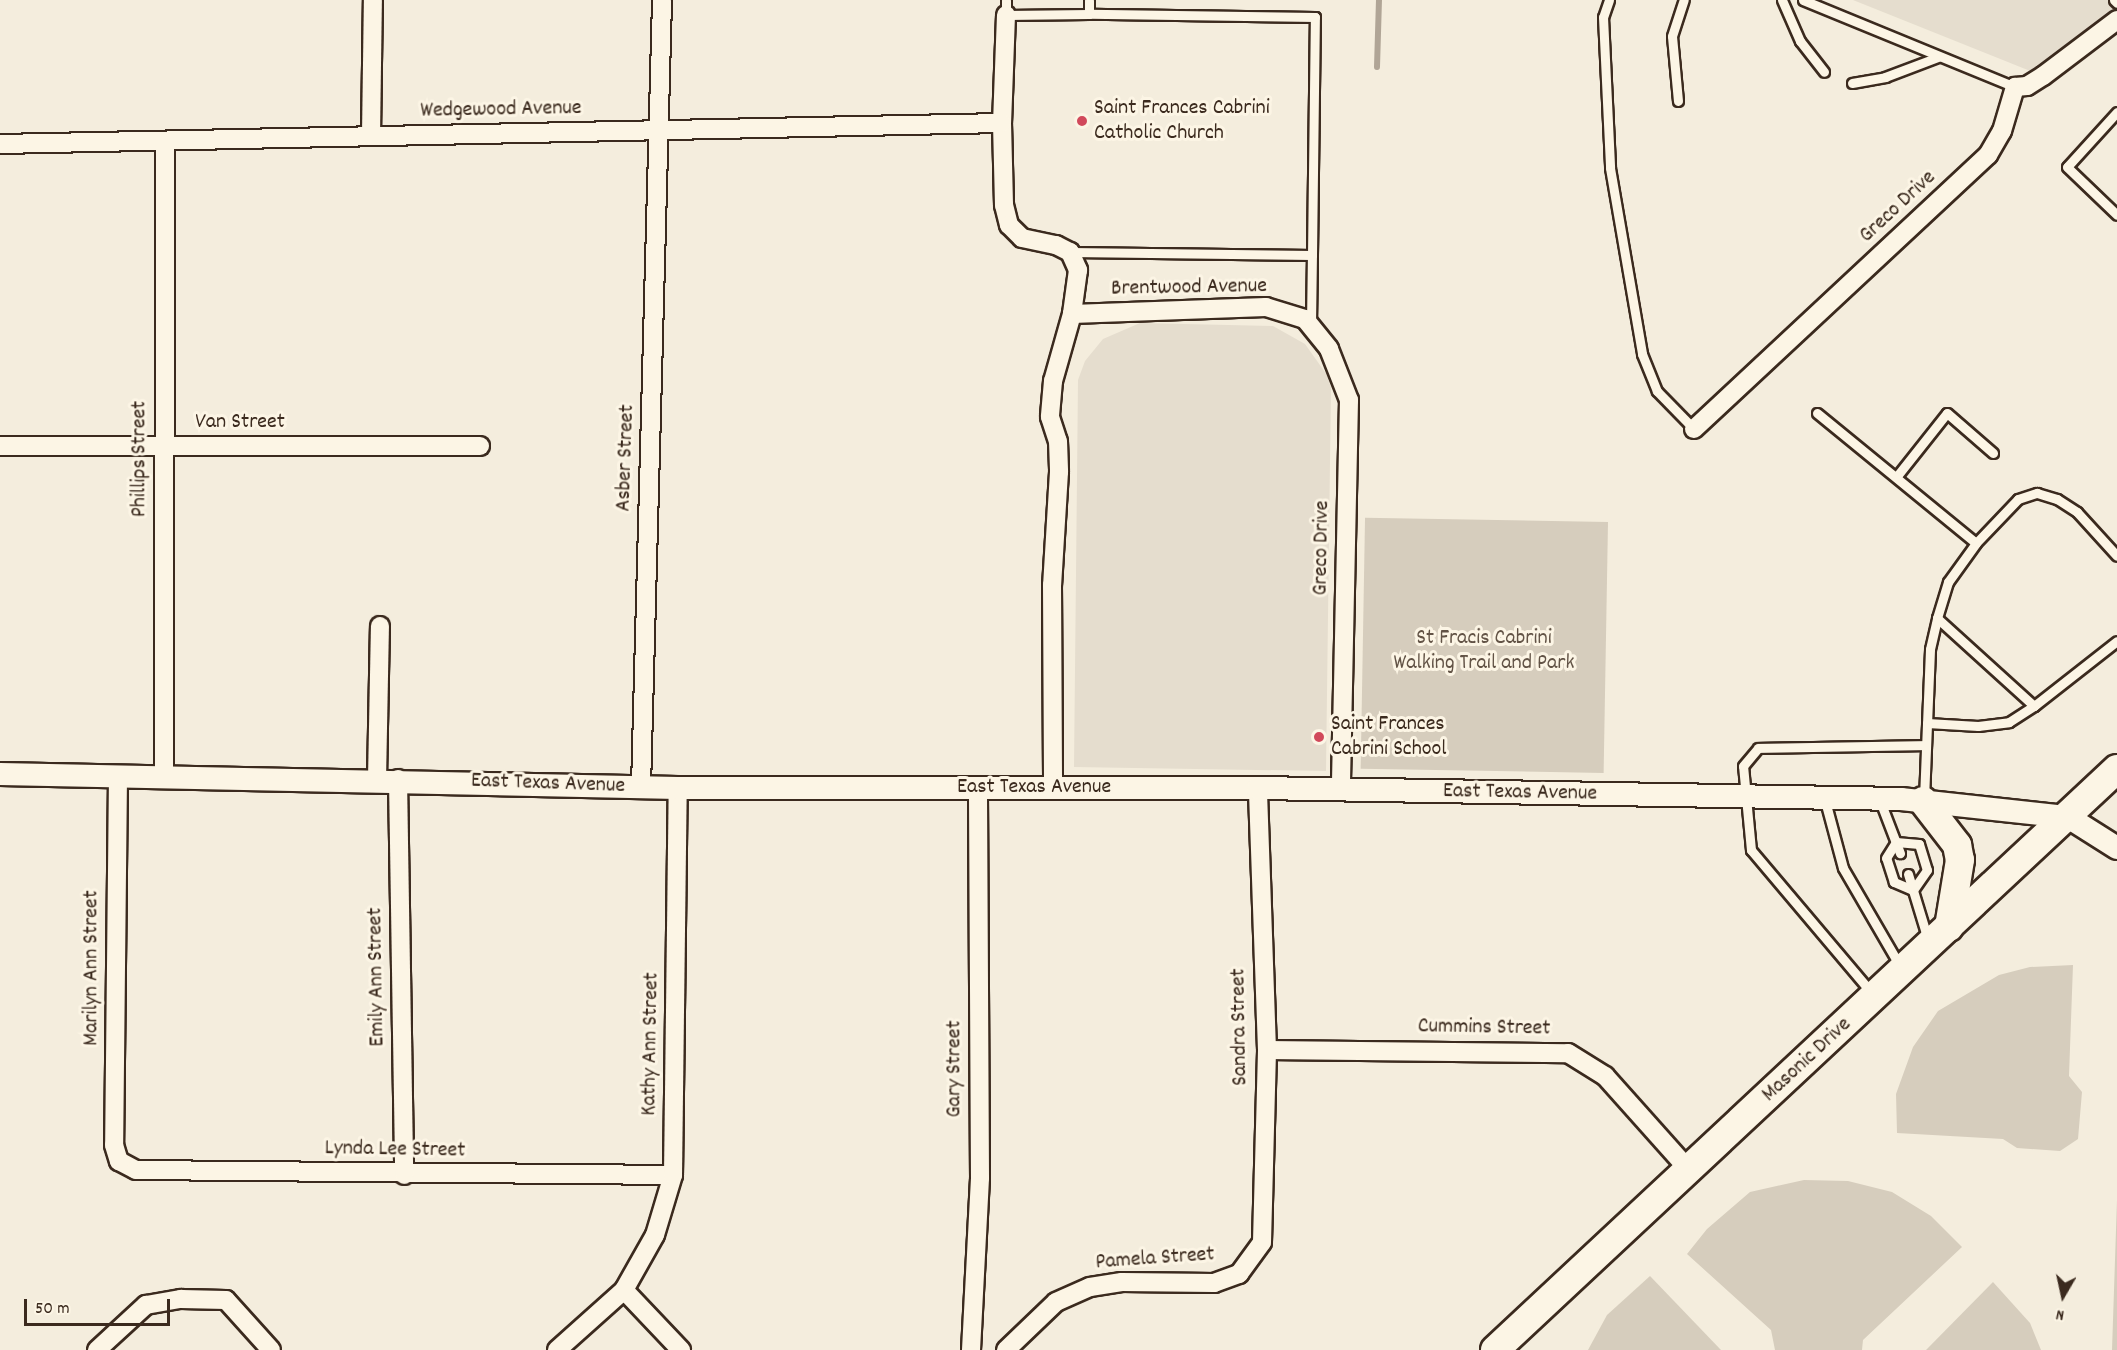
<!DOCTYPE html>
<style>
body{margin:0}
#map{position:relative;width:2117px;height:1350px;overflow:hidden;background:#f4eddd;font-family:Dekko,sans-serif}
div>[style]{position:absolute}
.built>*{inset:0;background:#e5ddce}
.green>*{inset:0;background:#d6cdbd;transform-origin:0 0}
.stream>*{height:6px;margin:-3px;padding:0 3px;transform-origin:3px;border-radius:3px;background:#b0a596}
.roads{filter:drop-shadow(2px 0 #3b2a1e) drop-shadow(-2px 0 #3b2a1e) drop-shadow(0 2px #3b2a1e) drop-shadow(0 -2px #3b2a1e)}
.service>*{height:9px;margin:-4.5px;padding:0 4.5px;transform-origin:4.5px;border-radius:4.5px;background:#fcf5e5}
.minor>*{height:18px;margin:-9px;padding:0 9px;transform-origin:9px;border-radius:9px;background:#fcf5e5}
.tertiary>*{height:22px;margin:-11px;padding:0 11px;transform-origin:11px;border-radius:11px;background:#fcf5e5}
.primary>*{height:28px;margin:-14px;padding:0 14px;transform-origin:14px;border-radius:14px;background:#fcf5e5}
.dots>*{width:16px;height:16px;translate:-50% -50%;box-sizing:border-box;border:3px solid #fcf5e5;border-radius:50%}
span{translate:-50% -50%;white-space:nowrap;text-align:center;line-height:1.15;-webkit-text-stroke:6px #fcf5e5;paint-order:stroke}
.poi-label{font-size:22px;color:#3b2a1e}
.left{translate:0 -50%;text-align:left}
.street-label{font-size:22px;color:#3b2a1e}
.park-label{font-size:22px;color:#625346}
.north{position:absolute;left:2033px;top:1266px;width:60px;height:60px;-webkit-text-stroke:4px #fcf5e5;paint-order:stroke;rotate:189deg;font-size:16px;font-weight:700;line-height:24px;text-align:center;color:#3b2a1e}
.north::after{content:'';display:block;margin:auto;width:21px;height:27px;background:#3b2a1e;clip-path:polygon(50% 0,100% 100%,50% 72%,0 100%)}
.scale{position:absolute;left:24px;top:1299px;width:146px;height:27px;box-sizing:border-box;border:3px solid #3b2a1e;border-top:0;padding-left:8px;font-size:18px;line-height:21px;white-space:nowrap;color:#3b2a1e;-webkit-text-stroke:4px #fcf5e5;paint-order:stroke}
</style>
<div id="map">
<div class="built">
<i style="clip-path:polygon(1853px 0,2117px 0,2117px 20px,2043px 76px)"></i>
<i style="clip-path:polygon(1140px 323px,1273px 326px,1305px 344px,1327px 375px,1331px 388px,1330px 462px,1326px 771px,1074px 767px,1078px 380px,1085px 361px,1103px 339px)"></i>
</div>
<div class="green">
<i style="left:1608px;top:522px;width:251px;height:243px;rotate:91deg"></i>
<i style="clip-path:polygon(2073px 965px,2069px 1076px,2082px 1092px,2078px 1139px,2060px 1151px,2017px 1148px,2003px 1139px,1897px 1133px,1896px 1094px,1913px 1047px,1938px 1011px,1999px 975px,2030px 967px)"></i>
<i style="clip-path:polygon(1804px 1180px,1848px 1181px,1892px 1192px,1931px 1216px,1962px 1247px,1863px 1340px,1862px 1350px,1775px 1350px,1771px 1330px,1687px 1254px,1707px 1229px,1750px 1192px)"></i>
<i style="clip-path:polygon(2117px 1199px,2117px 1350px,2112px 1350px,2117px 1200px)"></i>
<i style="clip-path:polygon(1650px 1276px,1721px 1350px,1588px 1350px,1607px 1315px)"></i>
<i style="clip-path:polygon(1993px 1282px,2030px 1323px,2041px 1350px,1926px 1350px)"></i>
</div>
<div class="stream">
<i style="left:1377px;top:67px;width:67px;rotate:-88.3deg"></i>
</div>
<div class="roads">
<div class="service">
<i style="left:1006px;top:0;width:15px;rotate:90deg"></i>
<i style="left:1006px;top:15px;width:83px;rotate:-0.7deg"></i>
<i style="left:1609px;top:0;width:18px;rotate:109deg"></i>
<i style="left:1603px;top:17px;width:151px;rotate:87.3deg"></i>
<i style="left:1610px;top:168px;width:189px;rotate:80.2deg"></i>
<i style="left:1642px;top:354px;width:40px;rotate:68deg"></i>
<i style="left:1657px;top:391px;width:53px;rotate:45.8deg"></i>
<i style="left:1782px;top:0;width:45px;rotate:66.3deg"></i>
<i style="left:1800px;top:41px;width:39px;rotate:52deg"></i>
<i style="left:1803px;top:0;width:229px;rotate:22.3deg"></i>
<i style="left:2114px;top:0;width:4px;rotate:45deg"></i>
<i style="left:1852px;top:83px;width:34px;rotate:-10deg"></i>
<i style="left:1885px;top:77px;width:57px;rotate:-20.7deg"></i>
<i style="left:1678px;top:101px;width:65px;rotate:-95.3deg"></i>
<i style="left:1672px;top:36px;width:38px;rotate:-72deg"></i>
<i style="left:2117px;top:112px;width:74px;rotate:132.3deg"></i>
<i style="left:2067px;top:167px;width:69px;rotate:43.8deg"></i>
<i style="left:1070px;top:252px;width:242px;rotate:0.7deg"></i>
<i style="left:1312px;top:255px;width:238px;rotate:-89.3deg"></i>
<i style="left:1315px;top:17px;width:226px;rotate:-179.2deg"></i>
<i style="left:1089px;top:14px;width:14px;rotate:-90deg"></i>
<i style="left:1311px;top:324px;width:69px;rotate:-89.2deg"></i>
<i style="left:1817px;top:413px;width:205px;rotate:39.3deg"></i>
<i style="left:1897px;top:476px;width:80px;rotate:-51.6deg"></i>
<i style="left:1947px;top:413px;width:61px;rotate:41deg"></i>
<i style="left:1937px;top:618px;width:38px;rotate:-73deg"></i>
<i style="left:1948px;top:582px;width:48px;rotate:-54.3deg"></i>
<i style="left:1976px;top:543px;width:61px;rotate:-46.3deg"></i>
<i style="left:2018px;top:499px;width:20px;rotate:-18deg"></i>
<i style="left:2037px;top:493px;width:21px;rotate:17deg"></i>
<i style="left:2057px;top:499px;width:24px;rotate:33deg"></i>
<i style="left:2077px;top:512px;width:59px;rotate:47.7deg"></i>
<i style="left:1927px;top:723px;width:51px;rotate:3.4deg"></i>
<i style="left:1978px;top:726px;width:31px;rotate:-7deg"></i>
<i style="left:2009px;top:722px;width:30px;rotate:-33deg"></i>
<i style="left:1824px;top:797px;width:73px;rotate:75deg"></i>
<i style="left:1843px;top:868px;width:113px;rotate:59.8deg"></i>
<i style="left:1924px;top:799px;width:150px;rotate:-87.7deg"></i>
<i style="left:1930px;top:649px;width:32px;rotate:-77deg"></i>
<i style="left:1937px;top:618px;width:131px;rotate:42.2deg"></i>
<i style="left:2034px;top:706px;width:105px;rotate:-38.1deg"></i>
<i style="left:1880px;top:801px;width:56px;rotate:69deg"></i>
<i style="left:1896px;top:842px;width:23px;rotate:5deg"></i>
<i style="left:1919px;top:844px;width:27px;rotate:73deg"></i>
<i style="left:1927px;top:870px;width:24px;rotate:125deg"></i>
<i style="left:1913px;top:890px;width:21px;rotate:-157deg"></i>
<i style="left:1894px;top:882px;width:25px;rotate:-108deg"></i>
<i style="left:1886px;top:858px;width:19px;rotate:-58deg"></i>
<i style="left:1908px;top:874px;width:69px;rotate:73.1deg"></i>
<i style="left:1871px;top:992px;width:186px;rotate:-130.2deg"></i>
<i style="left:1751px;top:850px;width:84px;rotate:-95.4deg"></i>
<i style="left:1743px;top:766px;width:23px;rotate:-50deg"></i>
<i style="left:1758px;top:748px;width:168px;rotate:-1deg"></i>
</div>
<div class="minor">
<i style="left:1006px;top:15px;width:108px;rotate:92.1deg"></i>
<i style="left:1002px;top:123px;width:82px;rotate:88.6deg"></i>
<i style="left:1004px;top:205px;width:21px;rotate:76deg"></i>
<i style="left:1009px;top:225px;width:18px;rotate:45deg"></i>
<i style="left:1022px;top:238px;width:35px;rotate:12deg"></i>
<i style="left:1056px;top:245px;width:16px;rotate:27deg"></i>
<i style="left:1070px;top:252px;width:20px;rotate:66deg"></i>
<i style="left:1078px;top:270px;width:44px;rotate:97.8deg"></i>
<i style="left:1072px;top:314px;width:70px;rotate:105.8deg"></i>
<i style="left:1053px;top:381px;width:36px;rotate:95deg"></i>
<i style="left:1050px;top:417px;width:25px;rotate:72deg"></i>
<i style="left:1058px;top:441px;width:31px;rotate:88deg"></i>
<i style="left:1059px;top:472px;width:113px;rotate:93.5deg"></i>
<i style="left:1052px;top:585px;width:203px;rotate:89.7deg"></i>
<i style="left:371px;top:136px;width:136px;rotate:-89.2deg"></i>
<i style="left:0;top:144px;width:1002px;rotate:-1.2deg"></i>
<i style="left:1072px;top:314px;width:194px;rotate:-2.1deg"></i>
<i style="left:1266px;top:307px;width:41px;rotate:17.1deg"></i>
<i style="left:1305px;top:319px;width:38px;rotate:51deg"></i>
<i style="left:1329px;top:349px;width:55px;rotate:68.6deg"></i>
<i style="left:1349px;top:400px;width:390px;rotate:91.2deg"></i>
<i style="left:1694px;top:429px;width:402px;rotate:-43deg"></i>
<i style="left:1988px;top:155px;width:28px;rotate:-60deg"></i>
<i style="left:2002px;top:131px;width:46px;rotate:-73.5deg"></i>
<i style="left:2015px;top:87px;width:12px;rotate:-5deg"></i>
<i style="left:2027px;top:86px;width:19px;rotate:-32deg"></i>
<i style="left:2043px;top:76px;width:93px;rotate:-37.1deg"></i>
<i style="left:0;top:446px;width:480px"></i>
<i style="left:118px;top:776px;width:369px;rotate:90.6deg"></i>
<i style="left:114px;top:1145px;width:17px;rotate:73deg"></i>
<i style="left:119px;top:1161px;width:19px;rotate:28deg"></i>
<i style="left:136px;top:1170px;width:537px;rotate:0.53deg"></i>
<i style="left:164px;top:777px;width:636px;rotate:-89.91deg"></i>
<i style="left:398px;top:779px;width:396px;rotate:89.1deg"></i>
<i style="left:377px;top:780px;width:154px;rotate:-88.9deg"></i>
<i style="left:641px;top:787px;width:787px;rotate:-88.47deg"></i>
<i style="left:1267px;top:1050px;width:301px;rotate:0.6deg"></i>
<i style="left:1568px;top:1053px;width:44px;rotate:31.9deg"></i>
<i style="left:1605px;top:1076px;width:126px;rotate:48.2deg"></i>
<i style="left:624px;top:1290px;width:83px;rotate:46.5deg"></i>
<i style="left:97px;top:1350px;width:67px;rotate:-42.6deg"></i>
<i style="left:146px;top:1305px;width:36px;rotate:-10deg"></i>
<i style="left:181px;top:1299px;width:45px;rotate:1.3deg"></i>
<i style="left:226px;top:1300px;width:67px;rotate:48deg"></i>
<i style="left:557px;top:1350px;width:90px;rotate:-41.8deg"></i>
<i style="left:624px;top:1290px;width:63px;rotate:-60.6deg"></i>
<i style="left:655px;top:1235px;width:63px;rotate:-73.3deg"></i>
<i style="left:673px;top:1175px;width:387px;rotate:-89.3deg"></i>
<i style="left:971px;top:1350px;width:172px;rotate:-87deg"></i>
<i style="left:980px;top:1178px;width:391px;rotate:-90.3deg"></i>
<i style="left:1006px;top:1350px;width:69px;rotate:-43.8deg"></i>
<i style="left:1056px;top:1302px;width:37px;rotate:-24deg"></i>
<i style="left:1090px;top:1287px;width:32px;rotate:-9deg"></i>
<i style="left:1122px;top:1282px;width:92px;rotate:0.6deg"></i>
<i style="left:1214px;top:1283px;width:27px;rotate:-20deg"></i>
<i style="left:1239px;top:1274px;width:39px;rotate:-54deg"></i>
<i style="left:1262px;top:1242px;width:192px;rotate:-88.5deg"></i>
<i style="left:1267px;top:1050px;width:262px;rotate:-92deg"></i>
</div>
<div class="tertiary">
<i style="left:0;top:774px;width:678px;rotate:1.18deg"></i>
<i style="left:678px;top:788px;width:580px"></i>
<i style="left:1258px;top:788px;width:643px;rotate:0.98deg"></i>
<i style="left:1901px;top:799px;width:168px;rotate:6.2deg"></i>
<i style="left:2068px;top:817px;width:58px;rotate:32.3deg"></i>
</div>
<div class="primary">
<i style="left:1923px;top:801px;width:56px;rotate:52.3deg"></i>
<i style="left:1957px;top:845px;width:15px;rotate:79deg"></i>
<i style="left:1960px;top:860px;width:68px;rotate:99.3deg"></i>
<i style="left:1495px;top:1350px;width:851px;rotate:-43.05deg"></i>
</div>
</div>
<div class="dots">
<i style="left:1082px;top:121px;background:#d1495b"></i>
<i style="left:1319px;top:737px;background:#d1495b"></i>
</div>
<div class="poi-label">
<span class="left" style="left:1094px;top:121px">Saint Frances Cabrini<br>Catholic Church</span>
<span class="left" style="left:1331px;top:737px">Saint Frances<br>Cabrini School</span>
</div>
<div class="street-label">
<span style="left:501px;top:110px;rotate:-1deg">Wedgewood Avenue</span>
<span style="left:1898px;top:207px;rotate:-43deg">Greco Drive</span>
<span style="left:1189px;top:288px;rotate:-1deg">Brentwood Avenue</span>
<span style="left:240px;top:423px">Van Street</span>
<span style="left:626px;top:458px;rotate:-88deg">Asber Street</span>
<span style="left:140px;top:459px;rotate:-90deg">Phillips Street</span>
<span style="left:1322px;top:548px;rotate:-89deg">Greco Drive</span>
<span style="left:548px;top:784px;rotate:2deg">East Texas Avenue</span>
<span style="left:1034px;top:788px">East Texas Avenue</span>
<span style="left:1520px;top:793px;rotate:1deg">East Texas Avenue</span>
<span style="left:92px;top:968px;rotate:-90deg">Marilyn Ann Street</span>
<span style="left:377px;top:977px;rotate:-91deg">Emily Ann Street</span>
<span style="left:1240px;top:1027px;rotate:-91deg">Sandra Street</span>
<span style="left:1484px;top:1028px;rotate:1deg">Cummins Street</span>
<span style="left:651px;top:1044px;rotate:-89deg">Kathy Ann Street</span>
<span style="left:1807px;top:1060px;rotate:-43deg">Masonic Drive</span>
<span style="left:955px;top:1069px;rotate:-90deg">Gary Street</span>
<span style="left:395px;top:1150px;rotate:1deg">Lynda Lee Street</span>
<span style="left:1155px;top:1259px;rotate:-4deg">Pamela Street</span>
</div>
<div class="park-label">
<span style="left:1484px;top:651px">St Fracis Cabrini<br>Walking Trail and Park</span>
</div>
<div class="north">N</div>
<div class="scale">50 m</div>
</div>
